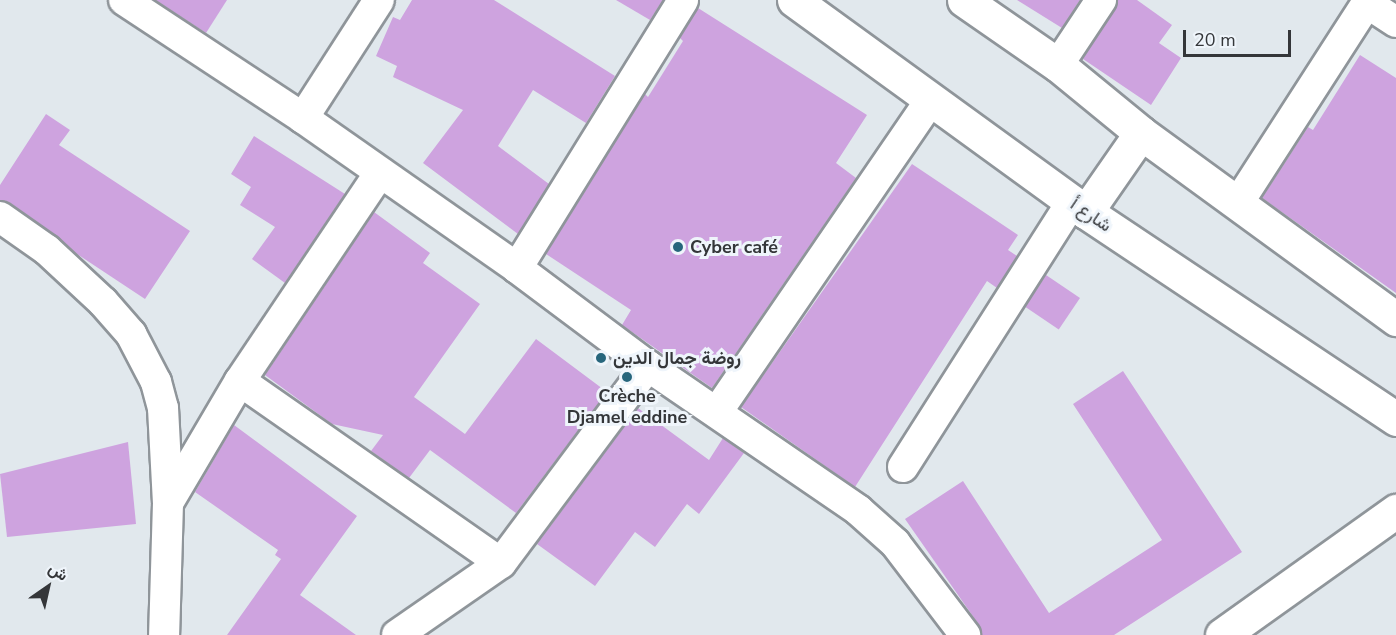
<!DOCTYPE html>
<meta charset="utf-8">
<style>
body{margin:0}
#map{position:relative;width:1396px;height:635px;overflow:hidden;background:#e1e8ed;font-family:"Nunito Sans",Vazirmatn,sans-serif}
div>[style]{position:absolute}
.building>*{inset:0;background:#cea3df;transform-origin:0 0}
.roads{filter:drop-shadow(2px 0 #8f959a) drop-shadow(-2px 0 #8f959a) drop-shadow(0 2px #8f959a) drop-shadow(0 -2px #8f959a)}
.street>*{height:30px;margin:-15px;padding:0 15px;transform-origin:15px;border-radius:15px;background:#fff}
.secondary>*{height:33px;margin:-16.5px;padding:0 16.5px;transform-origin:16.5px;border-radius:16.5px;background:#fff}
.dots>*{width:16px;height:16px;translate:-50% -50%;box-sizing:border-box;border:3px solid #eff5fb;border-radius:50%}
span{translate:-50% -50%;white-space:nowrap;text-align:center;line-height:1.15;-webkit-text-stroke:6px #eff5fb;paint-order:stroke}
.street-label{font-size:18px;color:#343639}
.poi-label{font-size:18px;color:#343639;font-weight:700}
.left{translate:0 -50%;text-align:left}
.north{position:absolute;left:18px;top:557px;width:60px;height:60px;-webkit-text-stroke:4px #eff5fb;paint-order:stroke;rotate:34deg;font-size:16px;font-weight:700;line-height:24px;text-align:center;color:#343639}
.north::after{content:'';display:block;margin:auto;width:21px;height:27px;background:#343639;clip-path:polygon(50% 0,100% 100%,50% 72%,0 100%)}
.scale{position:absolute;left:1183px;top:30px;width:108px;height:27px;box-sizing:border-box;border:3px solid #343639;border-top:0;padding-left:8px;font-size:18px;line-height:21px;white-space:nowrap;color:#343639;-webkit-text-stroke:4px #eff5fb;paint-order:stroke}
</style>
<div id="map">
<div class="building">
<i style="clip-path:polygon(155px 0,227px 0,206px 33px)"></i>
<i style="clip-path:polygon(412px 0,494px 0,615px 76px,586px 123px,533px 90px,498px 146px,549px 184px,518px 234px,423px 163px,463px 110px,393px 77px,397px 66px,376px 56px,393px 17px,400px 20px)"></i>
<i style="clip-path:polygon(616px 0,663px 0,650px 20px)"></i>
<i style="clip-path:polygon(1017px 0,1080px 0,1062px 28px)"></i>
<i style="clip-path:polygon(1118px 0,1137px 0,1172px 25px,1159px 43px,1181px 58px,1151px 105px,1083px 59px)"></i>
<i style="clip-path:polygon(698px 8px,867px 115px,836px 163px,856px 178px,712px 388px,622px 325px,631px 310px,546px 254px,645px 94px,648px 97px,683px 41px,680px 38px)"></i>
<i style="clip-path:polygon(1360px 55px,1396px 78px,1396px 293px,1262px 198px,1308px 127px,1313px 130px)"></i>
<i style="clip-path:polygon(46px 114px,70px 130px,59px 145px,190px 231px,145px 299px,77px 254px,10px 203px,0 200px,0 185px)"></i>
<i style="clip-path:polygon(254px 136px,345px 194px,285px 283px,252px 259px,275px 227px,240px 205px,251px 187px,231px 174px)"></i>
<i style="clip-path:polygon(912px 164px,1018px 235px,1008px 250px,1017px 256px,997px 288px,987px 281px,855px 487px,741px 407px)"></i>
<i style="clip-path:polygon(374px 212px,430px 253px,423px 263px,480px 304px,414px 397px,465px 434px,536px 339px,607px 392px,516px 513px,430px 450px,409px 478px,371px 451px,383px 435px,332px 424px,265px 375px)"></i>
<i style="left:1046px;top:275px;width:41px;height:38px;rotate:34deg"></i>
<i style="clip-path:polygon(1123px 371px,1242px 552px,1114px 635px,982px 635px,979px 625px,905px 519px,963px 481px,1049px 613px,1162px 540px,1073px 404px)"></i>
<i style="clip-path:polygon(638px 408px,709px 460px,723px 438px,744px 453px,699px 514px,687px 504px,655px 547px,635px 532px,595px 586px,537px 544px)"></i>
<i style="clip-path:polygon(234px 425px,357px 516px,300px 595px,356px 635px,227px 635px,281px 559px,275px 555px,278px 550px,195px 492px)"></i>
<i style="clip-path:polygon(128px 442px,136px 524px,7px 537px,0 474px)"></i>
</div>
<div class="roads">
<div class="street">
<i style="left:124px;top:0;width:214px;rotate:33.4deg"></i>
<i style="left:303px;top:118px;width:261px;rotate:35deg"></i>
<i style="left:517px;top:268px;width:164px;rotate:36.8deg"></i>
<i style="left:648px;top:366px;width:255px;rotate:34.4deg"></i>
<i style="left:858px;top:510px;width:50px;rotate:41.7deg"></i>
<i style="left:895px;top:543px;width:116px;rotate:52.7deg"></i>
<i style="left:1367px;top:3px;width:35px;rotate:33deg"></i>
<i style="left:1058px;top:65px;width:78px;rotate:-56.5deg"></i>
<i style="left:303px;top:118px;width:140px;rotate:-57.2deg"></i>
<i style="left:1238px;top:203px;width:242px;rotate:-57.2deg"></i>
<i style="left:0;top:217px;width:57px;rotate:35.1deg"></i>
<i style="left:47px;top:250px;width:76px;rotate:42.9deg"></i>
<i style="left:103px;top:302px;width:43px;rotate:48.8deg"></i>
<i style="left:131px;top:334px;width:54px;rotate:62.5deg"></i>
<i style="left:156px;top:382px;width:27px;rotate:75deg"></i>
<i style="left:163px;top:408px;width:95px;rotate:87deg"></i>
<i style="left:168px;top:503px;width:132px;rotate:91.7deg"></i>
<i style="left:517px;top:268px;width:315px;rotate:-58.2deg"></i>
<i style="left:240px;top:381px;width:318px;rotate:34.9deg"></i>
<i style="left:717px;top:412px;width:379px;rotate:-55.6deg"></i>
<i style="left:903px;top:467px;width:314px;rotate:-57.5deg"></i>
<i style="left:168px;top:503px;width:142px;rotate:-59.5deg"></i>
<i style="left:240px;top:381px;width:251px;rotate:-56.1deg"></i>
<i style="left:397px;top:635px;width:126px;rotate:-34.7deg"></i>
<i style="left:501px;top:563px;width:246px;rotate:-53.3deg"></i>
</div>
<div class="secondary">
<i style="left:794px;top:0;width:361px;rotate:36deg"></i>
<i style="left:1086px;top:212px;width:373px;rotate:33.7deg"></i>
<i style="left:964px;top:0;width:114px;rotate:34.7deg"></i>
<i style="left:1058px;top:65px;width:107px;rotate:39.3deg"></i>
<i style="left:1141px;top:133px;width:316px;rotate:36.1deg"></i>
<i style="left:1086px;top:212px;width:96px;rotate:-55.2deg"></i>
<i style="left:1222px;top:635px;width:214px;rotate:-35.5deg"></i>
</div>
</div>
<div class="dots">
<i style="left:678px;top:247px;background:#27667c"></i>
<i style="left:601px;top:358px;background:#27667c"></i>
<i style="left:627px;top:377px;background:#27667c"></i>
</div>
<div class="street-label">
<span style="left:1091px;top:215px;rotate:34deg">شارع أ</span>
</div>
<div class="poi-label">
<span class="left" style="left:690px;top:247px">Cyber café</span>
<span class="left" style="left:613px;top:358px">روضة جمال الدين</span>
<span style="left:627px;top:407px">Crèche<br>Djamel eddine</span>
</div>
<div class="north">ش</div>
<div class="scale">20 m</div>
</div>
